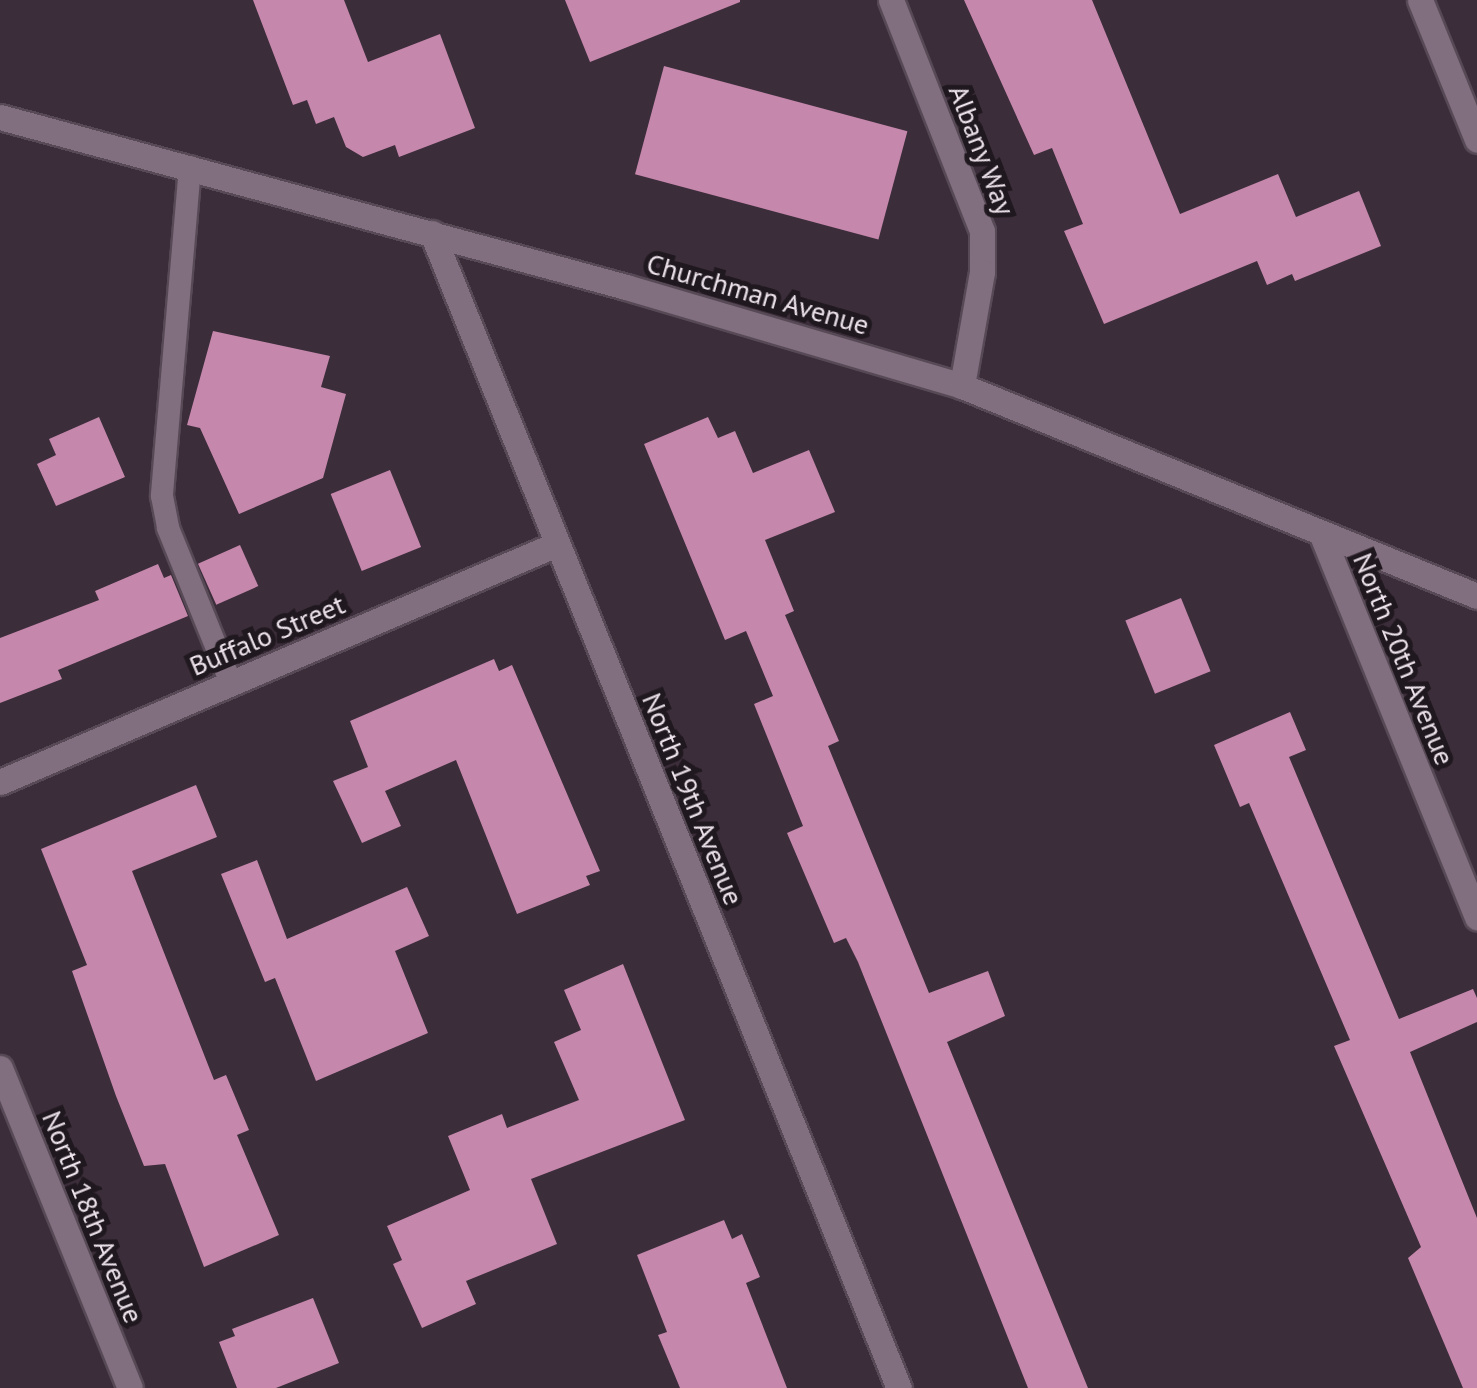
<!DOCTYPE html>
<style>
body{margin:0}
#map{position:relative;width:1477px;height:1388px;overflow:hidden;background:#3c2d3b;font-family:"PT Sans",sans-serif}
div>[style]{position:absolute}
.building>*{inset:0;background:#c587ab;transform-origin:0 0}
.roads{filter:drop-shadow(2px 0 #574a56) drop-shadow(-2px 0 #574a56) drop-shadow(0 2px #574a56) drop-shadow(0 -2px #574a56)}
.lane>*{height:22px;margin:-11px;padding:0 11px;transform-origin:11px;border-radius:11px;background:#816e7f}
.street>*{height:25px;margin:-12.5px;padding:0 12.5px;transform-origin:12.5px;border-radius:12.5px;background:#816e7f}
.secondary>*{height:25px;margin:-12.5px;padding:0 12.5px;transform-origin:12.5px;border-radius:12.5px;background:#816e7f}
span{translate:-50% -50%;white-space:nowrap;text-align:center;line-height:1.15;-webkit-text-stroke:10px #1f181e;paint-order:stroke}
.street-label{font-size:28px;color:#ece2eb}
</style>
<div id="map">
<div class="building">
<i style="clip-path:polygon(253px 0,344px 0,368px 62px,440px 34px,475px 128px,399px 157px,395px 145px,363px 157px,346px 147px,334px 117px,316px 124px,307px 100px,293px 105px)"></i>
<i style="clip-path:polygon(565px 0,740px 0,740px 2px,590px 62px)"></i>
<i style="clip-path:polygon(964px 0,1092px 0,1180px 214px,1278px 174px,1296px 217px,1359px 191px,1381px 246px,1295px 281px,1292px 274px,1267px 285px,1257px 261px,1104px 324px,1064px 231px,1083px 224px,1052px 148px,1034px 155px)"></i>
<i style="left:664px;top:66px;width:252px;height:112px;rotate:15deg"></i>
<i style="clip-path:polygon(213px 331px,330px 356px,321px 387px,346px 394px,323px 478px,239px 514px,200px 428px,187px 425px)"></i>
<i style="clip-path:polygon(99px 417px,125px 477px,56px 506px,37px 464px,56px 455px,49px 439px)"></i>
<i style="clip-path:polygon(708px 417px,718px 438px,735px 431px,753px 473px,809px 450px,835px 512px,765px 540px,794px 611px,785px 615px,839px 741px,828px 746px,929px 993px,988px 971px,1005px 1016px,947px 1042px,1088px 1388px,1028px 1388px,858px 962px,846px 938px,834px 943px,787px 833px,803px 826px,754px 704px,773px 696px,746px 631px,725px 640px,644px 444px)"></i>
<i style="left:390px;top:470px;width:83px;height:64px;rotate:68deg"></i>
<i style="left:240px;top:545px;width:45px;height:46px;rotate:66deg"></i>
<i style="clip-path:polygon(158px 564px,164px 578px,171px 575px,188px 616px,58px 670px,62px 679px,0 703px,0 638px,99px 600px,95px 591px)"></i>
<i style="left:1181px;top:598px;width:79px;height:60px;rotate:68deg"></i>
<i style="clip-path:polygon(494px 659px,499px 671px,512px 665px,600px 871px,586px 876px,590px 885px,517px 914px,456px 760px,385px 791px,401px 826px,362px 843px,333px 781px,368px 767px,350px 721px)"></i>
<i style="clip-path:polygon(1290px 712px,1306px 750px,1289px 757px,1399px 1019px,1473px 989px,1477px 998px,1477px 1022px,1410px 1052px,1477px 1218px,1477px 1388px,1463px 1388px,1408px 1258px,1421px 1247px,1334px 1046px,1350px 1040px,1249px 803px,1240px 807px,1214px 745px)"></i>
<i style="clip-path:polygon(196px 785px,217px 837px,132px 871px,214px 1080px,226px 1075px,249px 1130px,237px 1135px,279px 1235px,204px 1267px,165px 1164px,144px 1166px,116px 1096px,72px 971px,87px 965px,41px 849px)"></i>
<i style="clip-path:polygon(257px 860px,287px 939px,407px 887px,429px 936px,395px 951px,428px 1033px,316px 1081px,275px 978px,265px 982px,221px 874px)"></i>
<i style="clip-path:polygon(623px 964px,685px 1120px,531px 1179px,557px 1244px,466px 1281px,476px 1304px,422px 1328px,393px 1264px,402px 1260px,387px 1226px,470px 1190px,448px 1136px,502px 1114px,507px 1128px,579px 1100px,554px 1042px,581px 1030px,564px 990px)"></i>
<i style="clip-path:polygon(724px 1220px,732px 1239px,742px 1234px,760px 1277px,746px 1283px,787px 1388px,680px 1388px,658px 1335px,667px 1332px,637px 1255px)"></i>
<i style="clip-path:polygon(313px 1298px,339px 1363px,276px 1388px,237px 1388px,219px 1342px,235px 1336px,232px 1329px)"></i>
</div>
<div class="roads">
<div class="lane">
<i style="left:190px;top:167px;width:330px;rotate:94.9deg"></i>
<i style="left:162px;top:496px;width:33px;rotate:79deg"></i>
<i style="left:168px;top:528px;width:167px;rotate:67.9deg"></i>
</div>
<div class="street">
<i style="left:891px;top:0;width:248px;rotate:68.5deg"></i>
<i style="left:982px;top:231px;width:41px;rotate:90deg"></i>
<i style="left:982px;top:272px;width:116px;rotate:100deg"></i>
<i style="left:1420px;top:0;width:151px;rotate:67.8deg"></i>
<i style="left:432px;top:233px;width:1246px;rotate:67.99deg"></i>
<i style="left:1321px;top:533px;width:415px;rotate:67.9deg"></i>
<i style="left:0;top:782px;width:606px;rotate:-23.14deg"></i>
<i style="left:0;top:1068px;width:345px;rotate:67.9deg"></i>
</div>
<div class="secondary">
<i style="left:0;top:117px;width:649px;rotate:15.19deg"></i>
<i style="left:626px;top:287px;width:350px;rotate:16.4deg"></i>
<i style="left:962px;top:386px;width:556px;rotate:22.18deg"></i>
</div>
</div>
<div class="street-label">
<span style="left:982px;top:150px;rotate:69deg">Albany Way</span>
<span style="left:758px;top:294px;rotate:16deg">Churchman Avenue</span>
<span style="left:267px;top:635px;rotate:-23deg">Buffalo Street</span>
<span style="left:1404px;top:659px;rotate:68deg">North 20th Avenue</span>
<span style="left:693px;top:799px;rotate:68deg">North 19th Avenue</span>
<span style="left:93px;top:1217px;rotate:68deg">North 18th Avenue</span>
</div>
</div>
